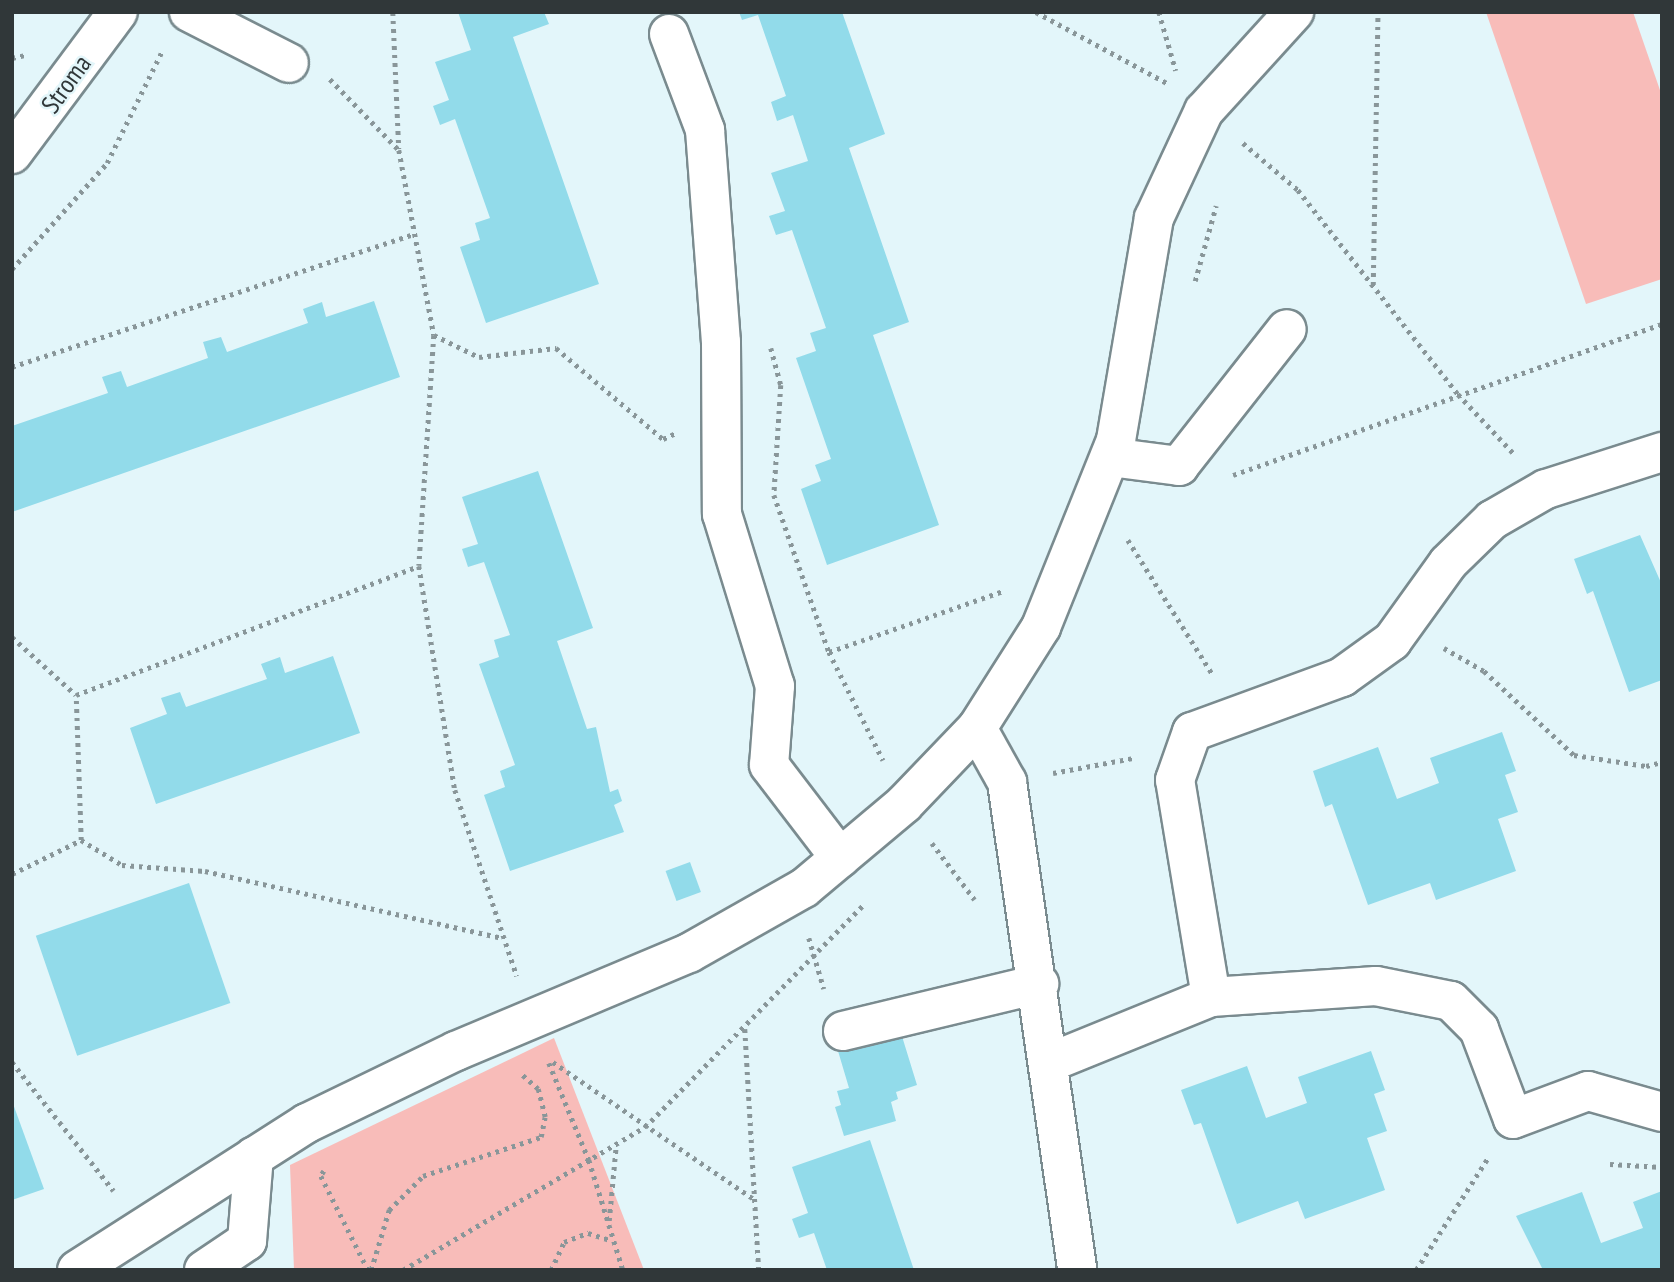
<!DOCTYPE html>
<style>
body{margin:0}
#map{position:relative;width:1674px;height:1282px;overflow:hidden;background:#e3f6fa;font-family:"PT Sans Narrow",sans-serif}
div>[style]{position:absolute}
.green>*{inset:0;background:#f8bcb9}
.building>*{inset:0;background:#92dbea;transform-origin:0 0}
.path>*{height:4.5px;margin-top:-2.25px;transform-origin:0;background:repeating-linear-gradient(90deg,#899699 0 3.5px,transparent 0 8.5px)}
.roads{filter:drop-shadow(2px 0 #7a8b8f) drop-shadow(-2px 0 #7a8b8f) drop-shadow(0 2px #7a8b8f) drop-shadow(0 -2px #7a8b8f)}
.street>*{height:38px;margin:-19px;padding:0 19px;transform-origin:19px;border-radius:19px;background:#fff}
span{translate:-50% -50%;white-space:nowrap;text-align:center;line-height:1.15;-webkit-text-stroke:5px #e3f6fa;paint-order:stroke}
.street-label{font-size:26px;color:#303739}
.frame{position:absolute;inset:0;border:14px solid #303739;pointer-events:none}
</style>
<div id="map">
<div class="green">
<i style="clip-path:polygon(1486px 12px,1633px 12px,1662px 96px,1662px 279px,1586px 304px)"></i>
<i style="clip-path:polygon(554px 1038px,644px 1270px,294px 1270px,290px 1165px)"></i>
</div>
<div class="building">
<i style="clip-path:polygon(458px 12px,544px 12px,549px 24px,513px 37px,599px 284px,486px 323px,460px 247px,480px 240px,475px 223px,490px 218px,455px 119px,440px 125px,433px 106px,449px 100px,435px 62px,471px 50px)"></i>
<i style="clip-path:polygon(739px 12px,842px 12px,885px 134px,849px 148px,909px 322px,873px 335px,939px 525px,827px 565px,801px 489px,821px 481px,815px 465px,831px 459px,796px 358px,816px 351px,810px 333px,826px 328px,792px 230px,776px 235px,769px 216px,785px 211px,771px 173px,808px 161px,793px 115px,777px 121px,771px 102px,786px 96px,758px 15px,742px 20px)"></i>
<i style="clip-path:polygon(374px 301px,400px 377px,12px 512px,12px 426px,108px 393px,102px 377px,121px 371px,127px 387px,208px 358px,203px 342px,221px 337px,227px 352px,308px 323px,303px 309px,322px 302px,326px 317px)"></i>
<i style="clip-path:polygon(538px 471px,593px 628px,557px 641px,587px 729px,596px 727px,610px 792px,618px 789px,622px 801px,614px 805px,624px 832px,510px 871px,484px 795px,505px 787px,500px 771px,515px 765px,479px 664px,499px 657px,494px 640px,510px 635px,484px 562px,468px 567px,462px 549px,478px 544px,462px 497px)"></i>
<i style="clip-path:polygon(1640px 535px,1662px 585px,1662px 680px,1629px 692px,1593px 591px,1587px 594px,1574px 559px)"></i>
<i style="clip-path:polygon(333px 656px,360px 733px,156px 804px,130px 728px,167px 714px,161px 698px,180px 692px,186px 707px,267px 679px,261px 664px,280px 657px,285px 673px)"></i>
<i style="clip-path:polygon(1502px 732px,1516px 771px,1505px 775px,1518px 812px,1498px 819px,1516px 871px,1436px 900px,1430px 883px,1368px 905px,1332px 804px,1325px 807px,1313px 771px,1378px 747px,1397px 799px,1439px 783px,1430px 758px)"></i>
<i style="left:690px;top:862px;width:32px;height:26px;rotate:70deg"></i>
<i style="left:189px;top:883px;width:127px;height:162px;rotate:71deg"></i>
<i style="clip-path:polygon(901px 1033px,917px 1085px,896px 1092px,898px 1099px,891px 1102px,896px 1121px,844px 1136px,835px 1107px,841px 1105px,837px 1091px,849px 1088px,838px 1051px)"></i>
<i style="clip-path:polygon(1371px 1051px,1385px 1090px,1374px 1094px,1387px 1131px,1367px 1138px,1385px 1190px,1305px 1219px,1298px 1201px,1237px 1224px,1201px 1123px,1194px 1125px,1181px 1090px,1247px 1066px,1266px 1118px,1307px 1103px,1298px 1077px)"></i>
<i style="clip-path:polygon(12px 1101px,44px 1189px,12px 1200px)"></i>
<i style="clip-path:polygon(870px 1140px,914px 1270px,827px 1270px,814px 1233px,799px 1238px,792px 1219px,808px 1213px,792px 1167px)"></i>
<i style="clip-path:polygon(1662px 1191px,1662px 1270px,1543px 1270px,1516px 1216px,1582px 1192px,1601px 1243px,1643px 1228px,1633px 1202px)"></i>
</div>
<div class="path">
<i style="left:393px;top:12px;width:137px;rotate:87.5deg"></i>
<i style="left:1036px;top:12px;width:149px;rotate:28.5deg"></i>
<i style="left:1159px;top:12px;width:61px;rotate:73.9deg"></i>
<i style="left:12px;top:58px;width:13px;rotate:-13deg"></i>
<i style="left:330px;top:79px;width:99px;rotate:45.8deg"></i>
<i style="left:399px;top:150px;width:188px;rotate:79.3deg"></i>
<i style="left:434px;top:335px;width:50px;rotate:26.1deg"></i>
<i style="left:479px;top:357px;width:78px;rotate:-6.7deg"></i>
<i style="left:556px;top:348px;width:140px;rotate:40.4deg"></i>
<i style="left:663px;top:439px;width:14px;rotate:-25deg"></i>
<i style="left:1243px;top:143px;width:72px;rotate:40.5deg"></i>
<i style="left:1298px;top:190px;width:259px;rotate:51.9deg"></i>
<i style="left:1458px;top:394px;width:83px;rotate:46.9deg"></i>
<i style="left:12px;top:269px;width:142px;rotate:-48.1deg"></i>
<i style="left:107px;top:163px;width:127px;rotate:-63.8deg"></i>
<i style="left:1195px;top:281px;width:78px;rotate:-74.4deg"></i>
<i style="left:1373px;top:285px;width:273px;rotate:-89deg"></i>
<i style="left:434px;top:335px;width:231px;rotate:93.7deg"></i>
<i style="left:419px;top:566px;width:227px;rotate:80.9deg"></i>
<i style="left:455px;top:790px;width:196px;rotate:71.6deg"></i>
<i style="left:771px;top:348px;width:38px;rotate:75deg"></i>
<i style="left:781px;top:385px;width:110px;rotate:93.6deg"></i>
<i style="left:774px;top:495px;width:166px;rotate:70.7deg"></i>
<i style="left:829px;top:652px;width:121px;rotate:63.4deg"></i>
<i style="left:12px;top:367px;width:422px;rotate:-18.3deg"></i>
<i style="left:1233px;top:475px;width:455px;rotate:-19.4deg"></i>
<i style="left:1128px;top:540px;width:160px;rotate:57.8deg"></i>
<i style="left:12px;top:637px;width:86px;rotate:42.2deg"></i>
<i style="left:1444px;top:648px;width:46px;rotate:29.9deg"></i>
<i style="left:1484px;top:671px;width:123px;rotate:43deg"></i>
<i style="left:1574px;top:755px;width:73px;rotate:8.7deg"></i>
<i style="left:1646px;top:766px;width:16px;rotate:-14deg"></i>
<i style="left:829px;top:652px;width:184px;rotate:-19.3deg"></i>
<i style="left:1053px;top:773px;width:81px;rotate:-10.6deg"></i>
<i style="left:81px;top:840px;width:48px;rotate:31.4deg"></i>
<i style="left:122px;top:865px;width:83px;rotate:4.1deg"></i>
<i style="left:205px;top:871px;width:305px;rotate:12.7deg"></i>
<i style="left:932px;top:843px;width:71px;rotate:53deg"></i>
<i style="left:12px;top:874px;width:77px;rotate:-26.2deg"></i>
<i style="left:81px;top:840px;width:145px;rotate:-92deg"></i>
<i style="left:76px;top:695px;width:366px;rotate:-20.6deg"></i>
<i style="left:809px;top:938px;width:53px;rotate:73.6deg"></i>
<i style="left:745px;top:1029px;width:241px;rotate:86.7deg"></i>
<i style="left:12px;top:1062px;width:164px;rotate:51.7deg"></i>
<i style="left:553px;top:1062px;width:245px;rotate:34.3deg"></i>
<i style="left:549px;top:1063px;width:105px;rotate:67.6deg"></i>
<i style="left:589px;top:1160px;width:115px;rotate:72.8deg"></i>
<i style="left:1610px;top:1164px;width:52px;rotate:3.3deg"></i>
<i style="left:324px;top:1171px;width:6px;rotate:121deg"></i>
<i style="left:321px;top:1176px;width:105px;rotate:63.4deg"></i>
<i style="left:609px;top:1221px;width:76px;rotate:-84.7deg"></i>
<i style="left:371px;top:1270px;width:63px;rotate:-73.3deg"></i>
<i style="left:389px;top:1210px;width:48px;rotate:-45deg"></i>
<i style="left:423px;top:1176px;width:124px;rotate:-18.3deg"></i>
<i style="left:541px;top:1137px;width:20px;rotate:-79deg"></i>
<i style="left:545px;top:1117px;width:29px;rotate:-104deg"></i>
<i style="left:538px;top:1089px;width:23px;rotate:-139deg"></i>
<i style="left:403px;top:1270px;width:281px;rotate:-30.6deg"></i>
<i style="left:645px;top:1127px;width:313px;rotate:-45.5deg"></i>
<i style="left:551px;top:1270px;width:31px;rotate:-65deg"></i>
<i style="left:564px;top:1242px;width:26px;rotate:-21deg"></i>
<i style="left:588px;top:1233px;width:25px;rotate:18deg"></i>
<i style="left:1416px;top:1270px;width:133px;rotate:-57.3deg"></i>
</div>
<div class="roads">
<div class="street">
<i style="left:189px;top:12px;width:112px;rotate:27deg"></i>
<i style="left:669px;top:34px;width:103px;rotate:69.4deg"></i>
<i style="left:705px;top:130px;width:213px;rotate:85.7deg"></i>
<i style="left:721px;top:342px;width:172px;rotate:89.7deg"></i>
<i style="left:722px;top:514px;width:180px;rotate:72.9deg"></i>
<i style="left:775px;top:686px;width:79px;rotate:94.3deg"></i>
<i style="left:769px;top:765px;width:117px;rotate:52.6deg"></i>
<i style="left:12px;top:154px;width:177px;rotate:-53.3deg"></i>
<i style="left:1110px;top:457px;width:70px;rotate:7.4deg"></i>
<i style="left:1179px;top:466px;width:174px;rotate:-51.8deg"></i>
<i style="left:977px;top:728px;width:62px;rotate:60.9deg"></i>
<i style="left:1007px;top:782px;width:493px;rotate:81.8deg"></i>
<i style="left:1211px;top:997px;width:165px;rotate:-3.8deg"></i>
<i style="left:1376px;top:986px;width:76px;rotate:11.3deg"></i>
<i style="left:1451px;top:1001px;width:40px;rotate:45deg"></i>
<i style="left:1479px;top:1029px;width:96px;rotate:69.3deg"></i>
<i style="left:1513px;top:1119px;width:80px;rotate:-20.5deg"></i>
<i style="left:1588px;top:1091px;width:77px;rotate:15.8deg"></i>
<i style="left:843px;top:1031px;width:202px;rotate:-13.5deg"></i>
<i style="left:1051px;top:1062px;width:173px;rotate:-22.1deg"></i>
<i style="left:1211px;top:997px;width:220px;rotate:-99.4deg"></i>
<i style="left:1175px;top:780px;width:51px;rotate:-70.5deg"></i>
<i style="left:1192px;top:732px;width:160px;rotate:-20.1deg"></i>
<i style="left:1342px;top:677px;width:62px;rotate:-35.8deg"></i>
<i style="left:1392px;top:641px;width:96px;rotate:-54.3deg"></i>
<i style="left:1448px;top:563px;width:62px;rotate:-44.3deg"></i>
<i style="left:1492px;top:520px;width:62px;rotate:-29.9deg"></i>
<i style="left:1546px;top:489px;width:122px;rotate:-17.7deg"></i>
<i style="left:77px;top:1270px;width:273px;rotate:-32.6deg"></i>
<i style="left:307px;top:1123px;width:165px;rotate:-25.8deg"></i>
<i style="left:456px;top:1051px;width:253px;rotate:-22.8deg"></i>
<i style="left:689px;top:953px;width:132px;rotate:-29.5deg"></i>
<i style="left:804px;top:888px;width:131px;rotate:-40deg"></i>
<i style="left:904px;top:804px;width:105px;rotate:-46.2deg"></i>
<i style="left:977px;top:728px;width:120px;rotate:-57.6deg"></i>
<i style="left:1041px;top:627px;width:201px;rotate:-68.1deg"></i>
<i style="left:1116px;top:440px;width:225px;rotate:-80.3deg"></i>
<i style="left:1154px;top:218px;width:118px;rotate:-65deg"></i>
<i style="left:1204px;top:111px;width:134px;rotate:-47.7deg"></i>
<i style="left:204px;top:1270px;width:52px;rotate:-34deg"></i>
<i style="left:247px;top:1241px;width:85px;rotate:-85.3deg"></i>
</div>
</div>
<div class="street-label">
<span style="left:66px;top:84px;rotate:-54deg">Stroma</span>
</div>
<div class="frame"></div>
</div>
